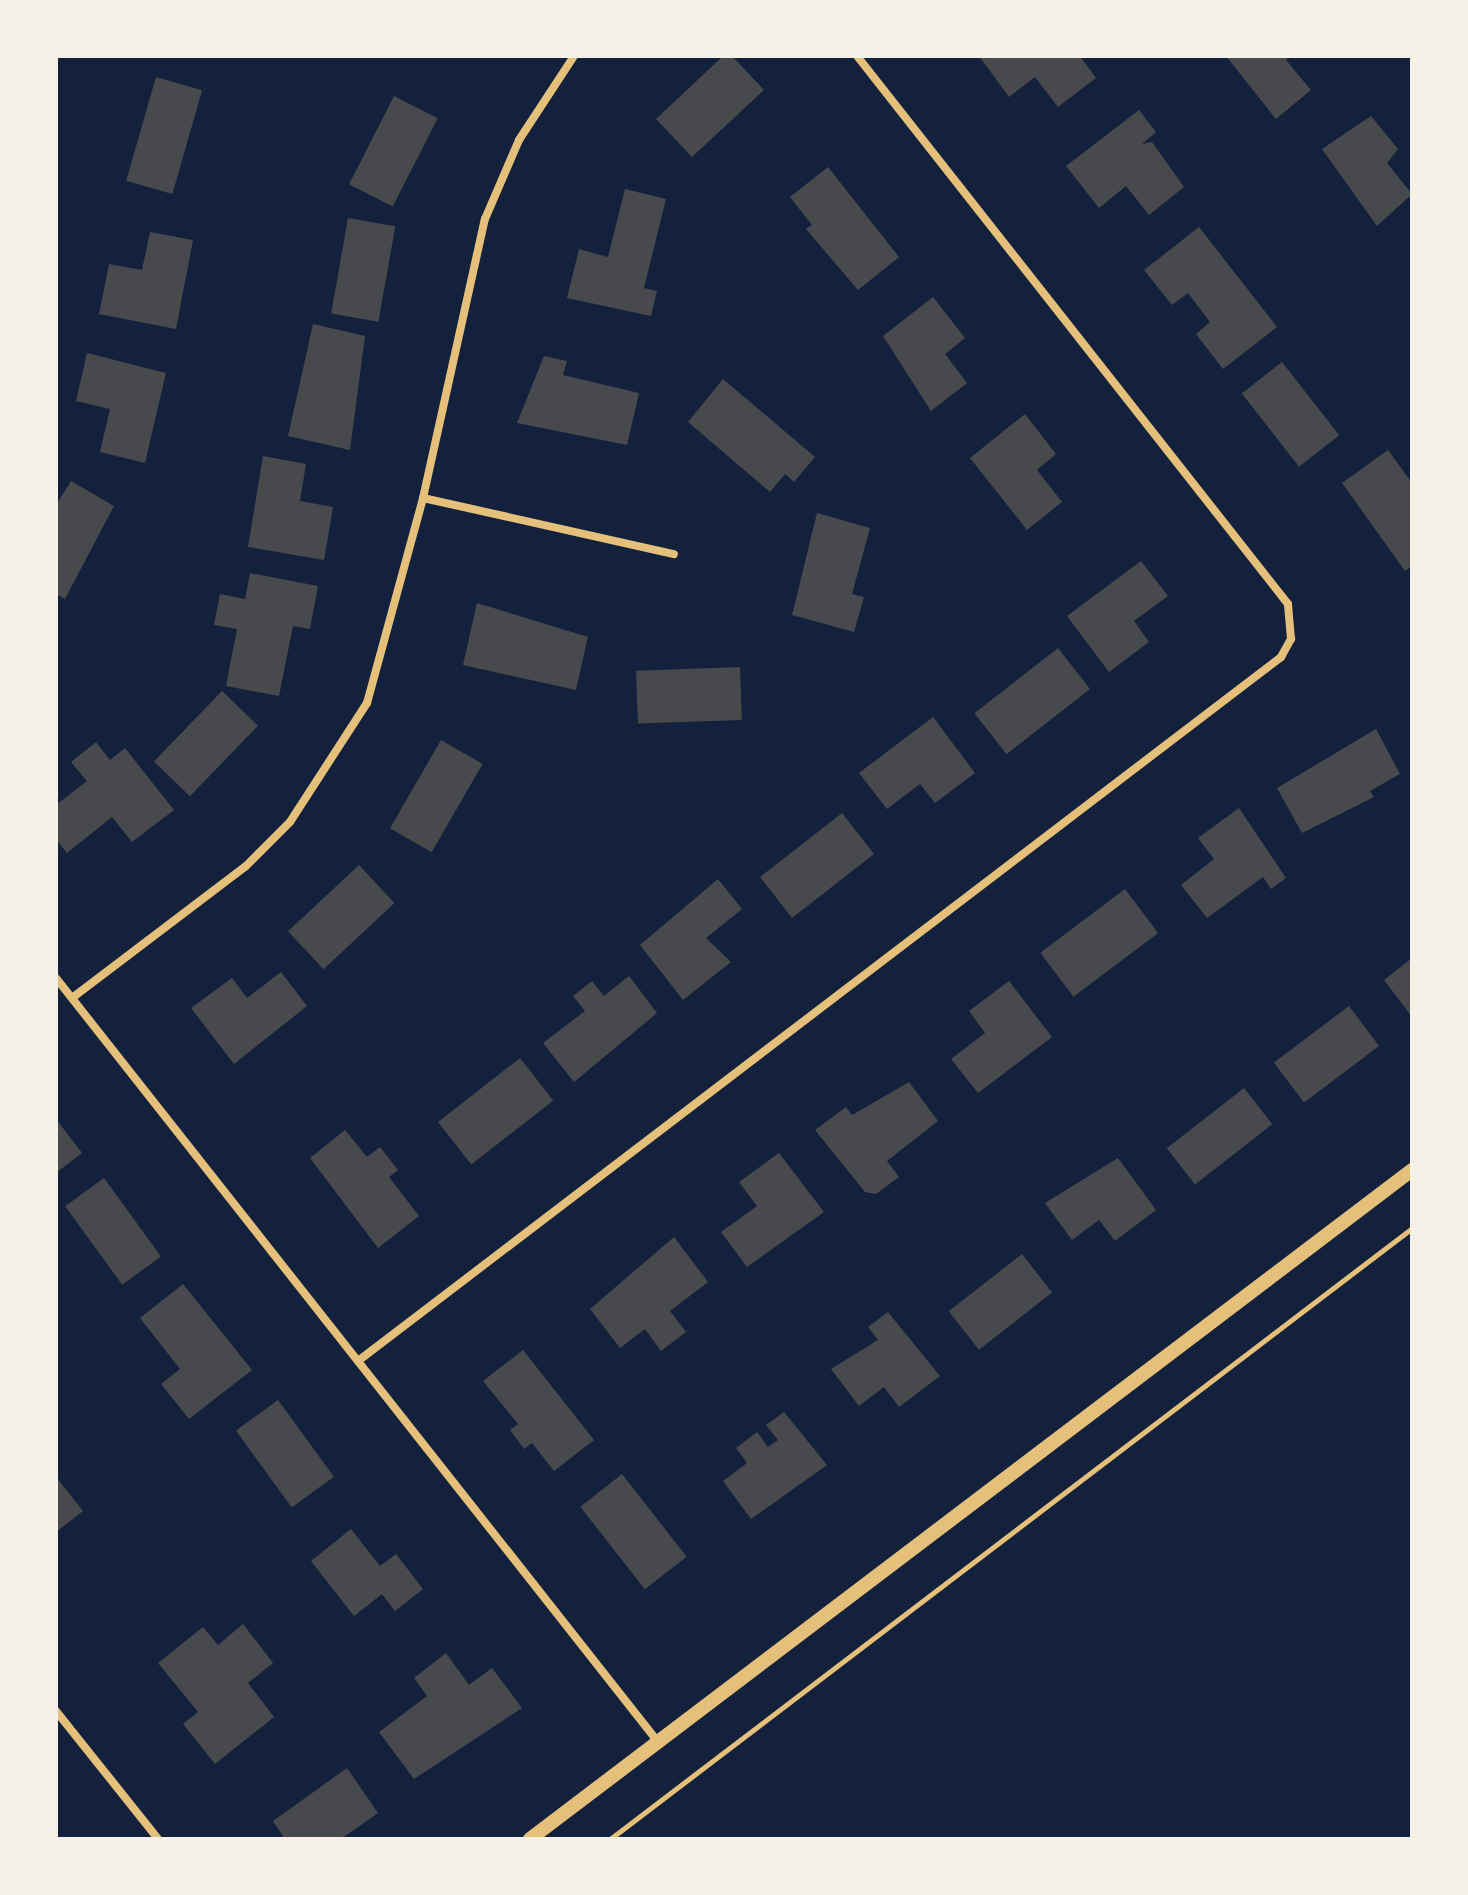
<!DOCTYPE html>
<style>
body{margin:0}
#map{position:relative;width:1468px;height:1895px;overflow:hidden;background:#14213d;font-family:"IBM Plex Serif",serif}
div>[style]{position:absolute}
.building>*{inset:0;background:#48494c;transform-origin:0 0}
.path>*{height:5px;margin:-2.5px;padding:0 2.5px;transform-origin:2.5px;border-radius:2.5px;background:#e5c07b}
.minor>*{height:8px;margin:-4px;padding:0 4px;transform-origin:4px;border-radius:4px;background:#e5c07b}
.tertiary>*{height:14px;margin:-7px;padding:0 7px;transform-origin:7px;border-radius:7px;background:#e5c07b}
span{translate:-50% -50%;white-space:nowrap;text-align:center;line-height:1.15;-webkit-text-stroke:8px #f6f1e7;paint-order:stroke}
.frame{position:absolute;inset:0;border:58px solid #f6f1e7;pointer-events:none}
</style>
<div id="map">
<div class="building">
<i style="clip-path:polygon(723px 56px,732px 56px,764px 90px,692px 157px,656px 119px)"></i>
<i style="clip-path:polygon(979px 56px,1080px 56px,1096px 78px,1058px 107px,1035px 77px,1009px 97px)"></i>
<i style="clip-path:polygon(1226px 56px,1291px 56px,1286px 60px,1311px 90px,1276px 119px)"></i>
<i style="left:156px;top:77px;width:48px;height:108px;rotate:16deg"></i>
<i style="left:394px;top:96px;width:49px;height:99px;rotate:27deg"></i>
<i style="clip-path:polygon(1139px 110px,1156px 132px,1142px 144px,1152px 142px,1184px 187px,1149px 215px,1126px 186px,1099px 208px,1066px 166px)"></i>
<i style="clip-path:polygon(1371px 116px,1398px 149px,1387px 163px,1412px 194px,1377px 226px,1322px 149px)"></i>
<i style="clip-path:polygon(828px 167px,899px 257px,858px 290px,806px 229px,812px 225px,790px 197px)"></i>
<i style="clip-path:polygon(625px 189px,666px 199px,644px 288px,657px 291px,651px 316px,567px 298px,579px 249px,608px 257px)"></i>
<i style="left:348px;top:218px;width:48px;height:97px;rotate:10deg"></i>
<i style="clip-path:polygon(1199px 227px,1277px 327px,1223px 369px,1196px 334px,1210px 322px,1188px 293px,1172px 305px,1144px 270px)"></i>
<i style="clip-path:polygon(150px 232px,193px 240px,176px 329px,99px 314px,109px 264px,142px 270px)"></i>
<i style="clip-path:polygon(933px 297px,965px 338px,945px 354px,967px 383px,931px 411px,883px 336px)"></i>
<i style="clip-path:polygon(313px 324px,365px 336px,350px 450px,288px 436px)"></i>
<i style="clip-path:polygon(87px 353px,166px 373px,145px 463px,100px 452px,110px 409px,76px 401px)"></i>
<i style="clip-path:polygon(544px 356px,567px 361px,563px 375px,639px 393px,627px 445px,517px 423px)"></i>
<i style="left:1282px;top:362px;width:93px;height:51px;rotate:52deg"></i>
<i style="clip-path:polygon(723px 379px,815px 457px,794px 482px,785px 474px,770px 492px,688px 422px)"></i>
<i style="clip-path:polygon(1025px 414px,1056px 454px,1037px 470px,1062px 502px,1027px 530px,970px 458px)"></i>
<i style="clip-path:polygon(1388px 450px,1412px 483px,1412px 566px,1405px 571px,1342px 483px)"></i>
<i style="clip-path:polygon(263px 456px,306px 464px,300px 501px,333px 507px,324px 560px,248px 547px)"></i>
<i style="clip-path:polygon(71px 481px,114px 506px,65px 599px,56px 594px,56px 505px)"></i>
<i style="clip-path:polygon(817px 513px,870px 528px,852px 594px,864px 597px,854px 632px,792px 615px)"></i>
<i style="clip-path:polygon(1141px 561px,1168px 596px,1134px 621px,1149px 642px,1109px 672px,1067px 616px)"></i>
<i style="clip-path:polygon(250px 573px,318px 586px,310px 629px,293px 626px,279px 696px,226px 686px,237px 629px,214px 625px,220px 594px,245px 599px)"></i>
<i style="clip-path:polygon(477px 603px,588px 637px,576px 690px,463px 665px)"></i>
<i style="left:1058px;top:648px;width:52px;height:106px;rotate:52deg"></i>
<i style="left:740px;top:667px;width:53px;height:104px;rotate:88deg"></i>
<i style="left:222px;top:691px;width:50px;height:98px;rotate:44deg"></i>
<i style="clip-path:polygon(933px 717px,975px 773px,935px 803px,920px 784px,887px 809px,859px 773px)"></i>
<i style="clip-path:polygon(1376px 729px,1400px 774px,1370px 791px,1374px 797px,1302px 833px,1277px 788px)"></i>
<i style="left:441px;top:740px;width:48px;height:102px;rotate:30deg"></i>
<i style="clip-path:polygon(96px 742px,110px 760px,125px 748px,174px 810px,132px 842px,112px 817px,67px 853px,56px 839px,56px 805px,87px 781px,71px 762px)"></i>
<i style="clip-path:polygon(1239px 808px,1286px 878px,1271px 889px,1263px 877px,1207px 918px,1181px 885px,1214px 859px,1198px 838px)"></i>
<i style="left:842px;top:813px;width:52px;height:104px;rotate:52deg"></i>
<i style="left:359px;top:865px;width:52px;height:97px;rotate:47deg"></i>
<i style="clip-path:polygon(718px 879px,742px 909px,706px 938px,731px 962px,683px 1000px,640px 945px)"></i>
<i style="left:1125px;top:889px;width:55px;height:106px;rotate:53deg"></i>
<i style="clip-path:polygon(1412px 958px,1412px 1017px,1384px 980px)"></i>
<i style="clip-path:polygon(281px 972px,307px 1006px,234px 1064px,191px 1008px,232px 978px,247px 998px)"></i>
<i style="clip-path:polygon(629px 976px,657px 1013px,574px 1082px,543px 1043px,585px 1011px,573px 996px,592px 981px,604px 996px)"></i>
<i style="clip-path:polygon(1009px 981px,1052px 1037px,978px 1093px,951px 1059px,985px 1033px,969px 1011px)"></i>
<i style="left:1349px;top:1006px;width:50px;height:94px;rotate:53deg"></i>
<i style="left:520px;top:1058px;width:54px;height:104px;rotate:52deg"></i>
<i style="clip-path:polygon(909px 1082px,938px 1121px,887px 1161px,899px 1177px,876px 1194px,865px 1192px,815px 1130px,846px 1107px,852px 1115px)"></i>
<i style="left:1244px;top:1088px;width:46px;height:98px;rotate:52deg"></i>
<i style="clip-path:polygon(56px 1119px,82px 1153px,56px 1173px)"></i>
<i style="clip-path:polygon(345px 1130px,367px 1157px,380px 1147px,398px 1170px,389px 1177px,419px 1216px,378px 1248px,310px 1158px)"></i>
<i style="clip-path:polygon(779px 1153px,824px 1212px,747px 1267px,721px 1232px,757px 1206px,739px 1182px)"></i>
<i style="clip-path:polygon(1118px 1158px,1156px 1210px,1115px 1241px,1099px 1220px,1072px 1240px,1045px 1203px)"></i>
<i style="left:104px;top:1178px;width:97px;height:48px;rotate:54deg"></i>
<i style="clip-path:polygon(674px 1237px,708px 1282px,670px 1311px,686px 1332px,661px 1351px,645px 1329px,620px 1348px,590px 1309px)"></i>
<i style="left:1022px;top:1254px;width:49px;height:93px;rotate:52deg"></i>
<i style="clip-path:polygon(183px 1284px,252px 1370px,189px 1419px,161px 1384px,180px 1369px,140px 1318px)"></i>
<i style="clip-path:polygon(888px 1312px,940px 1376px,899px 1407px,884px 1387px,859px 1406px,831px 1369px,878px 1340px,868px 1327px)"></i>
<i style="clip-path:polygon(523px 1350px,594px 1440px,554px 1471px,532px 1443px,524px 1449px,510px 1430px,518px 1424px,483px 1381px)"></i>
<i style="left:278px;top:1400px;width:95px;height:52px;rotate:54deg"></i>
<i style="clip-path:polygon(784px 1412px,827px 1465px,751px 1519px,723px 1481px,747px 1463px,736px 1448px,757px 1432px,768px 1447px,778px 1440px,766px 1425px)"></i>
<i style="left:622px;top:1474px;width:105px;height:53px;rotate:52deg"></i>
<i style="clip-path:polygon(56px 1477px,83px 1511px,56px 1532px)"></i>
<i style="clip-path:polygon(351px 1529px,380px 1566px,396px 1554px,423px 1589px,395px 1611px,382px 1594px,354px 1616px,311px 1561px)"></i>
<i style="clip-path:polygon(243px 1624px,273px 1663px,248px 1683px,274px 1717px,215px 1764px,183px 1724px,198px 1712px,158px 1663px,203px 1627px,218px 1645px)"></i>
<i style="clip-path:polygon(446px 1653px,469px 1685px,492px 1668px,522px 1708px,414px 1779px,379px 1732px,427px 1696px,414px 1678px)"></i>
<i style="clip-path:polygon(347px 1768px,378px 1813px,341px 1839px,285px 1839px,273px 1821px)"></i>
</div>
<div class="path">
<i style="left:610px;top:1839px;width:1008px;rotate:-37.3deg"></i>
</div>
<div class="minor">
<i style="left:423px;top:498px;width:257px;rotate:12.6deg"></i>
<i style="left:56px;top:978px;width:973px;rotate:51.76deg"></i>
<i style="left:72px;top:998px;width:218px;rotate:-37.2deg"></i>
<i style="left:246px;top:866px;width:62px;rotate:-45deg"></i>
<i style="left:290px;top:822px;width:142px;rotate:-57.1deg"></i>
<i style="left:367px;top:703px;width:213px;rotate:-74.7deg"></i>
<i style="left:423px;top:498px;width:286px;rotate:-77.5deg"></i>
<i style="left:485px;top:219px;width:86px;rotate:-66.7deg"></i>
<i style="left:519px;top:140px;width:100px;rotate:-56.8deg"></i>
<i style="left:358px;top:1361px;width:1161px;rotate:-37.33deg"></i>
<i style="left:1281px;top:657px;width:21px;rotate:-61deg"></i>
<i style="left:1291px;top:639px;width:35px;rotate:-95deg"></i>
<i style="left:1288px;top:604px;width:697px;rotate:-128.18deg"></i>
<i style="left:56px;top:1711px;width:164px;rotate:51.4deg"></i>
</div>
<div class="tertiary">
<i style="left:530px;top:1839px;width:1107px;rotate:-37.18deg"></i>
</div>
<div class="frame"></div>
</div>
